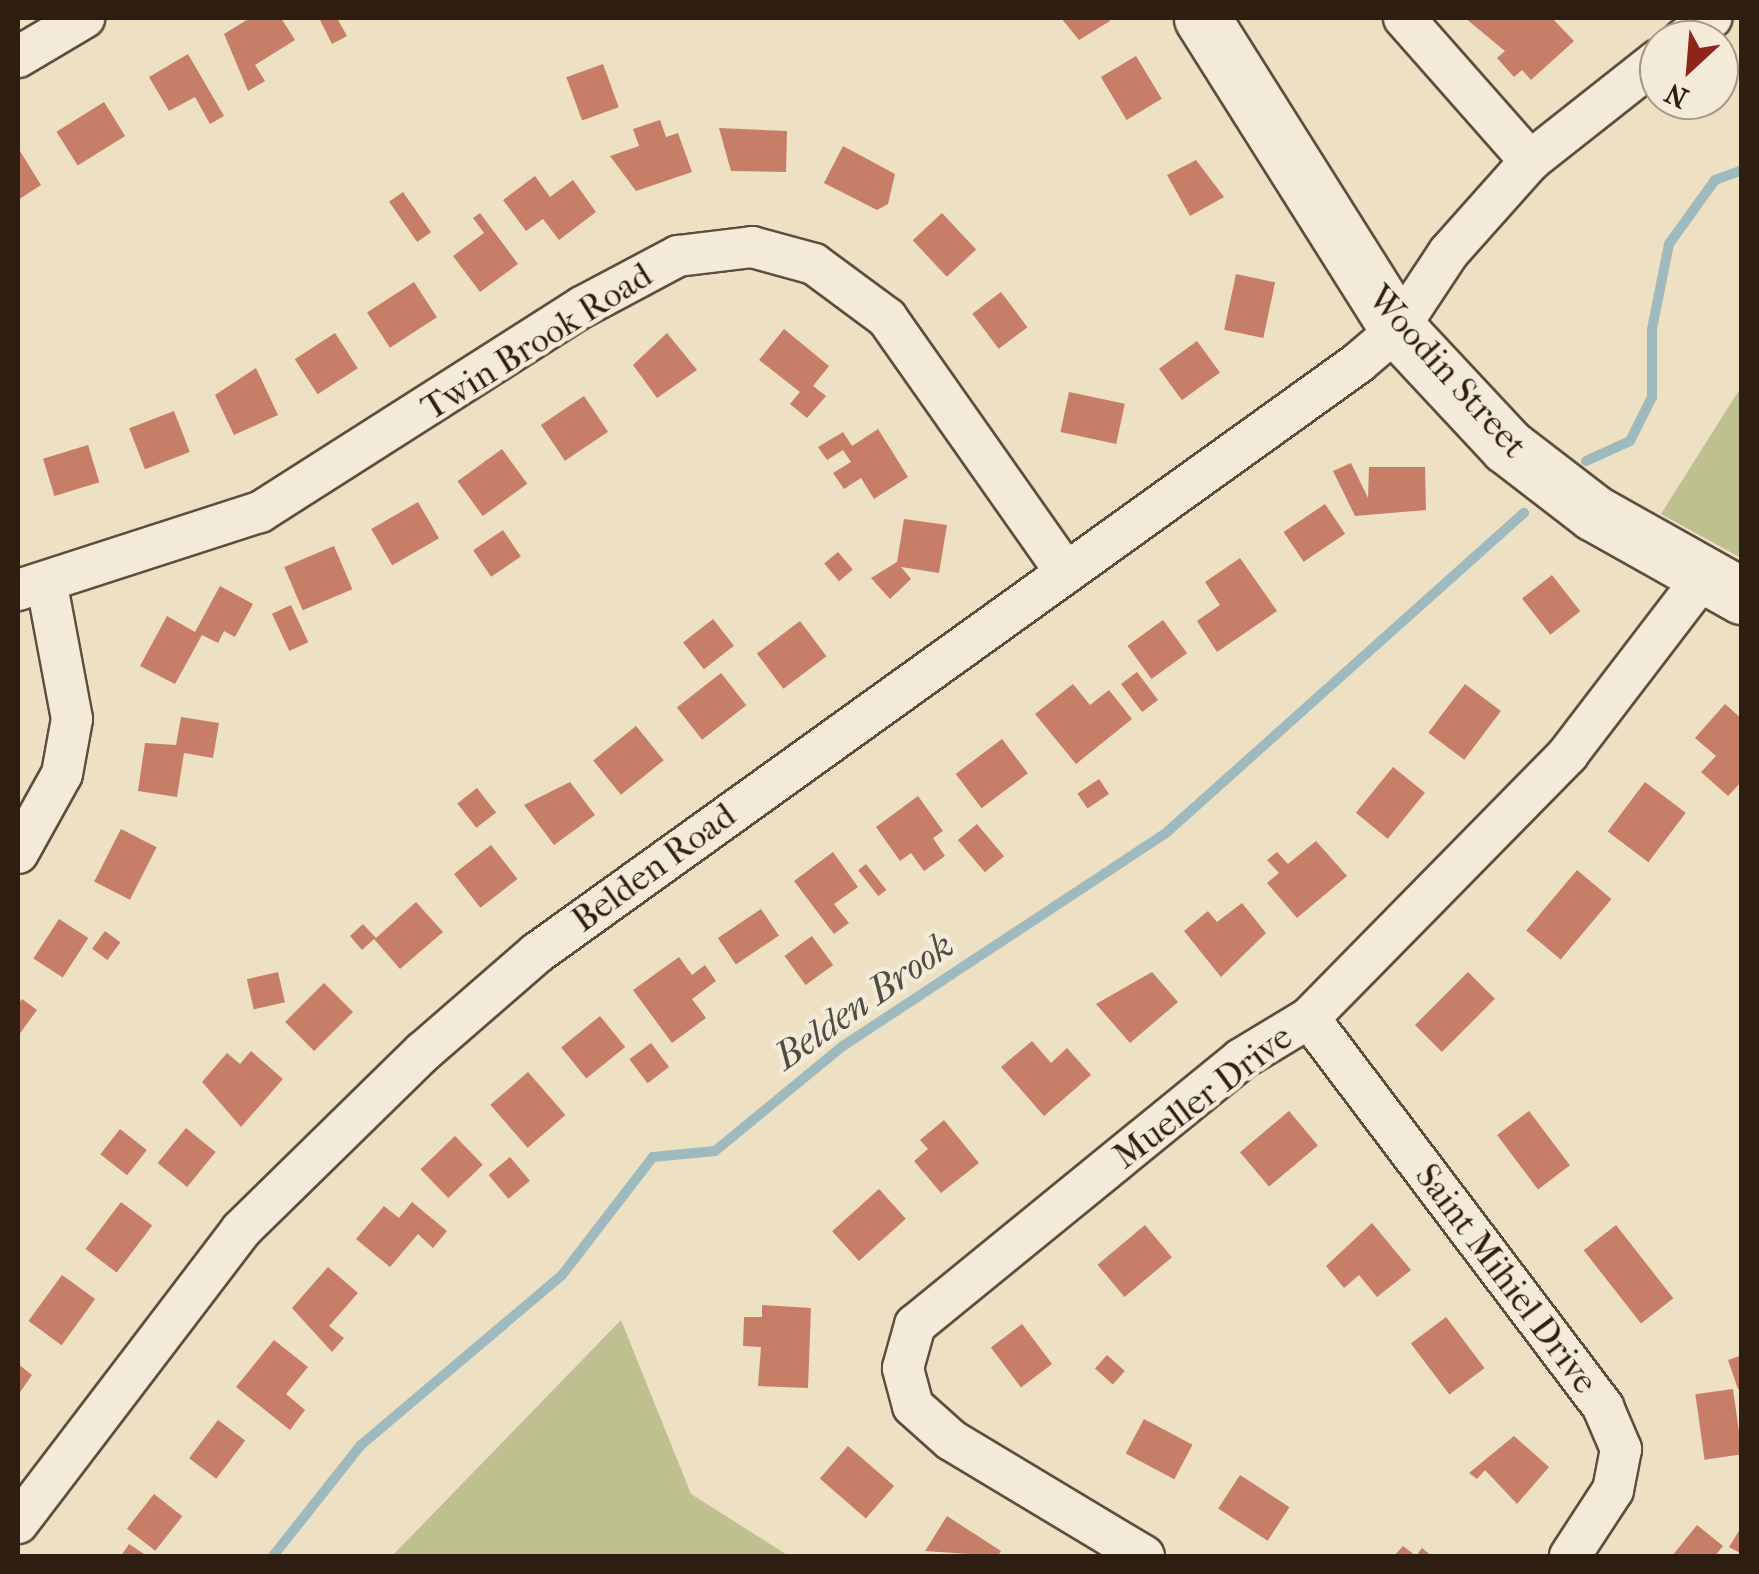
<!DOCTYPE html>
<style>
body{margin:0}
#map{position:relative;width:1759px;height:1574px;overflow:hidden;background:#ede0c3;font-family:"IM FELL French Canon",serif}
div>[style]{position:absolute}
.green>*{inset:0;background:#bfc08f}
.stream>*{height:10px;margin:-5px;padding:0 5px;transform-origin:5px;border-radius:5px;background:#9fbabf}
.building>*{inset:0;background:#c77e68;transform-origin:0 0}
.roads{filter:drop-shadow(2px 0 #5e4e3e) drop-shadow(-2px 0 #5e4e3e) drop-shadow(0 2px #5e4e3e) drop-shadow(0 -2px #5e4e3e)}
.street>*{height:40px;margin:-20px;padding:0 20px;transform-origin:20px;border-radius:20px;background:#f3ebd8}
.secondary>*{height:55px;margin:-27.5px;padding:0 27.5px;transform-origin:27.5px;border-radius:27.5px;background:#f3ebd8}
span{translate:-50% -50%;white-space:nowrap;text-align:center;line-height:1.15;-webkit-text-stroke:9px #f3ebd8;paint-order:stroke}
.street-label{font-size:35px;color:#2e1d11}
.water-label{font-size:38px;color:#504c45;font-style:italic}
.frame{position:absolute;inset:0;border:20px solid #2e1d11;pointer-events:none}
.north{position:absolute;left:1639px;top:20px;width:100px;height:100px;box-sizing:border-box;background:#f3ebd8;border:2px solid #a49988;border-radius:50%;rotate:206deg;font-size:28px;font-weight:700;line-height:40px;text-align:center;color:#2e1d11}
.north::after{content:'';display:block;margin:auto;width:35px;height:45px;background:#8f2418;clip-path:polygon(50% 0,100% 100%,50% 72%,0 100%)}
</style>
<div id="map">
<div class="green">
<i style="clip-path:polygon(1741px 387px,1741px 558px,1661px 514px)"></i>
<i style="clip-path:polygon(621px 1320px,691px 1494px,789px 1556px,392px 1556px)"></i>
</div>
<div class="stream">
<i style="left:1586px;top:461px;width:48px;rotate:-24.4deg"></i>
<i style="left:1630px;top:441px;width:49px;rotate:-63.4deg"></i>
<i style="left:1652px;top:397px;width:68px;rotate:-90deg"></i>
<i style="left:1652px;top:329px;width:87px;rotate:-78.7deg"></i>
<i style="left:1669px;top:244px;width:79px;rotate:-54.3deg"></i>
<i style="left:1715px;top:180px;width:29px;rotate:-20deg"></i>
<i style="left:273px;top:1556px;width:142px;rotate:-51.6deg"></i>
<i style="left:361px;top:1445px;width:263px;rotate:-40.2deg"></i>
<i style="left:562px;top:1275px;width:149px;rotate:-52.4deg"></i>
<i style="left:653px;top:1157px;width:62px;rotate:-5.5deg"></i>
<i style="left:715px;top:1151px;width:166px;rotate:-39.4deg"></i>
<i style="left:843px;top:1046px;width:388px;rotate:-33.4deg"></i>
<i style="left:1167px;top:832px;width:479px;rotate:-41.8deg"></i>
</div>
<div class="building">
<i style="clip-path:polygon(250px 18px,281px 18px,295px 40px,255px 65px,265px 81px,248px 91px,224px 34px)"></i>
<i style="clip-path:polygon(319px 18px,337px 18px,347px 36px,332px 44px)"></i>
<i style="clip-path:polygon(1061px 18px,1107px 18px,1110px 21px,1079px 40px)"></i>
<i style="clip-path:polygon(1465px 18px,1552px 18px,1574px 41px,1531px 80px,1522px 70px,1514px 77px,1497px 58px,1505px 51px)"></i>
<i style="clip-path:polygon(188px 54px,224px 116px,210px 124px,195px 97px,169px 111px,149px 77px)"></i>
<i style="left:1136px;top:56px;width:50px;height:41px;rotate:59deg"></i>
<i style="left:603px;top:64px;width:46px;height:39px;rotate:70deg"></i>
<i style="left:104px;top:102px;width:40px;height:56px;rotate:58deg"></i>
<i style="clip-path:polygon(660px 120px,666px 137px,678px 133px,692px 172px,636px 191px,610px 156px,639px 146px,633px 129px)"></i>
<i style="clip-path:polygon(719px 128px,787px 131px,786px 172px,731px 171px)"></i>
<i style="clip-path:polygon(843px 146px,895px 174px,888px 204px,877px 210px,824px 183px)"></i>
<i style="clip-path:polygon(18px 148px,41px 185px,18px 200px)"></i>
<i style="clip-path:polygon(1196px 160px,1224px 197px,1190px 216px,1167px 175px)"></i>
<i style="clip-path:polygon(535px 176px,550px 197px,573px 180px,596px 212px,559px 240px,543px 219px,526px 231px,503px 200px)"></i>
<i style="left:403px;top:192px;width:49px;height:17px;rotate:55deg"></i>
<i style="clip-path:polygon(480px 213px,518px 264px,480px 292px,453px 256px,484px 233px,473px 218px)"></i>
<i style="left:942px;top:213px;width:50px;height:40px;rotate:47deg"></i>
<i style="left:1236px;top:274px;width:40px;height:57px;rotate:12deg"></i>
<i style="left:414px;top:282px;width:42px;height:56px;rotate:57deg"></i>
<i style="left:1001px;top:292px;width:44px;height:36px;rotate:53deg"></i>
<i style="clip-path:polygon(784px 329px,829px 366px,813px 386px,826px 396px,807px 418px,790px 404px,800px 392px,759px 360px)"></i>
<i style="left:335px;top:333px;width:42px;height:48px;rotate:57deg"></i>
<i style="clip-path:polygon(667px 333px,697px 370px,657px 398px,633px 365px)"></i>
<i style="left:1197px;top:341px;width:39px;height:47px;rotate:54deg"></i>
<i style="clip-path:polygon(256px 368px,278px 415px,234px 435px,215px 395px)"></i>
<i style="left:1069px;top:392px;width:57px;height:41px;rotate:12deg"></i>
<i style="left:584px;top:396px;width:43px;height:52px;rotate:56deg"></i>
<i style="left:174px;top:411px;width:44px;height:48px;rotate:69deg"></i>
<i style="clip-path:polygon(878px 429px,908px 477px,874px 499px,861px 478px,844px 489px,833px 473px,851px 462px,843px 450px,827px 460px,818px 447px,843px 432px,852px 446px)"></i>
<i style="left:88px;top:445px;width:39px;height:47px;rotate:73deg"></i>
<i style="left:502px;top:449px;width:43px;height:55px;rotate:54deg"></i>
<i style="clip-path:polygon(1351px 463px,1368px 498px,1369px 467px,1425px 467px,1426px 510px,1355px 516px,1333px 471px)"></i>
<i style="left:418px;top:502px;width:42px;height:54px;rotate:60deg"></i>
<i style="left:1325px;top:504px;width:36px;height:50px;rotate:56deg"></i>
<i style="clip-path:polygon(904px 519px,947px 525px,939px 573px,901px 567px,911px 579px,890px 599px,871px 578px,897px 562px)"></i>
<i style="left:503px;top:530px;width:32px;height:36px;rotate:56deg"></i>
<i style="left:334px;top:546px;width:47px;height:54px;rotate:67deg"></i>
<i style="left:838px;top:552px;width:23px;height:18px;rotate:50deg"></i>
<i style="clip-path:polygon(1240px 558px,1277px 611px,1217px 652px,1197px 621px,1220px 605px,1205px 582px)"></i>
<i style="left:1552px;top:575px;width:46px;height:38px;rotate:52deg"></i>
<i style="clip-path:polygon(220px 586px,253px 604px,235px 637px,224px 631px,218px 643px,202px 635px,175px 684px,140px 666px,167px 616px,195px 632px)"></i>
<i style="left:291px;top:605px;width:41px;height:21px;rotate:65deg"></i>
<i style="left:713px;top:619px;width:34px;height:38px;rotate:52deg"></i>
<i style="left:1163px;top:620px;width:41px;height:44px;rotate:54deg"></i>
<i style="left:800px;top:621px;width:44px;height:54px;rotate:53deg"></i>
<i style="left:1137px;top:672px;width:35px;height:20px;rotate:53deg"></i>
<i style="left:721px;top:673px;width:41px;height:56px;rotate:52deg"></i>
<i style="clip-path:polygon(1073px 684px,1090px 705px,1109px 690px,1132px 719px,1076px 764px,1035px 714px)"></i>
<i style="left:1465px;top:684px;width:45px;height:61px;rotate:37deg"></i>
<i style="clip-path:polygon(1725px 704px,1742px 719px,1742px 781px,1728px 796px,1701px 772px,1716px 756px,1695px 738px)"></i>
<i style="clip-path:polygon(181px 717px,219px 723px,213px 758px,184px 753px,177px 797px,138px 791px,145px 743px,176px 745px)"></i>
<i style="left:636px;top:726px;width:44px;height:55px;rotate:51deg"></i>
<i style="left:1002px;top:739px;width:43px;height:58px;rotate:53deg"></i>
<i style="left:1393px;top:767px;width:41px;height:59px;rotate:39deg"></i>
<i style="left:1099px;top:779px;width:18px;height:26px;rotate:56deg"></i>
<i style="clip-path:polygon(570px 782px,595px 815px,554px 845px,524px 805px)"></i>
<i style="left:1645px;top:782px;width:51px;height:62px;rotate:37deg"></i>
<i style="left:477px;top:788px;width:31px;height:25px;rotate:52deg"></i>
<i style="clip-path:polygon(918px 796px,943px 831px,933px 838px,945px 856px,924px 871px,911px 853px,900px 861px,876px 827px)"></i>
<i style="left:977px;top:824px;width:42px;height:25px;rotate:50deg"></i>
<i style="left:121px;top:829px;width:40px;height:59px;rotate:27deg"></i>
<i style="clip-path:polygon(1316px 841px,1347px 876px,1297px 918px,1267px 883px,1279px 873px,1267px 860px,1277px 852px,1288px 864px)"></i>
<i style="left:491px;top:845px;width:43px;height:47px;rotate:52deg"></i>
<i style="clip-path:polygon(833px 852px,858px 887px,834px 904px,849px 923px,834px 934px,794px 881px)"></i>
<i style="left:866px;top:864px;width:33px;height:10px;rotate:52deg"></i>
<i style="left:1577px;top:870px;width:45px;height:79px;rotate:40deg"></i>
<i style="clip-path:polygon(416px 902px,443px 932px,400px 969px,374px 939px,362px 950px,350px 936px,363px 924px,376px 938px)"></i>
<i style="clip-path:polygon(1242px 903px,1266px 933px,1221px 977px,1184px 931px,1208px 911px,1217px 922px)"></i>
<i style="left:761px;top:909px;width:32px;height:52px;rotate:56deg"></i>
<i style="left:59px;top:919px;width:35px;height:47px;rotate:33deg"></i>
<i style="left:105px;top:931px;width:19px;height:22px;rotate:36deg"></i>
<i style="left:812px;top:936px;width:36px;height:34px;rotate:54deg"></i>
<i style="clip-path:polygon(679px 957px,692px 975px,705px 965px,716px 981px,692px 999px,706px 1018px,672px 1043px,633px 990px)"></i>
<i style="left:278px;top:972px;width:31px;height:32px;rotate:77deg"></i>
<i style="clip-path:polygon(1152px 972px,1178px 1002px,1130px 1043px,1096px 1004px)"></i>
<i style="left:1468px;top:972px;width:38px;height:75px;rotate:45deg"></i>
<i style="left:324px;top:983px;width:41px;height:55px;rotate:45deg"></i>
<i style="clip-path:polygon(22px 999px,37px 1010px,18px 1036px,18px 1005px)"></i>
<i style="left:600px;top:1016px;width:40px;height:50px;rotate:51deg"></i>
<i style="clip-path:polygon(1032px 1041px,1051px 1063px,1067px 1048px,1091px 1075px,1044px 1116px,1001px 1067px)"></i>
<i style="left:651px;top:1043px;width:30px;height:27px;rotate:53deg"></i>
<i style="clip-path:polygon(251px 1051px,283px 1079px,241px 1127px,202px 1082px,227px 1053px,240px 1064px)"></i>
<i style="left:528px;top:1072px;width:57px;height:50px;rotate:49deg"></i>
<i style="left:1289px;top:1111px;width:45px;height:64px;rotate:50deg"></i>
<i style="left:1529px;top:1111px;width:68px;height:40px;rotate:53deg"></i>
<i style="clip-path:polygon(944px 1120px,979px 1163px,941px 1193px,914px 1161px,928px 1149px,920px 1140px)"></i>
<i style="left:186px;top:1128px;width:38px;height:45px;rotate:39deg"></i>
<i style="left:120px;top:1129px;width:34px;height:32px;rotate:38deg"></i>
<i style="left:455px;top:1136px;width:40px;height:48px;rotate:46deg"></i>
<i style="left:510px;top:1157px;width:31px;height:28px;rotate:50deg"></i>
<i style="left:879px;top:1189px;width:40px;height:63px;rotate:48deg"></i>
<i style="left:121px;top:1202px;width:39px;height:59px;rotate:37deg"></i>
<i style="clip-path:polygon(412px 1202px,447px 1231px,433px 1248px,418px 1234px,390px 1267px,356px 1239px,384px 1206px,399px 1218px)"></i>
<i style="clip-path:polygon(1372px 1223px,1411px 1270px,1377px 1297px,1359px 1275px,1344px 1288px,1326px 1266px)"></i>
<i style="left:1145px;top:1225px;width:42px;height:62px;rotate:50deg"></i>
<i style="left:1616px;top:1225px;width:93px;height:41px;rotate:52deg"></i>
<i style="clip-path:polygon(328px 1267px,358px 1293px,329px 1326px,344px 1338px,332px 1352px,292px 1308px)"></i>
<i style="left:62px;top:1275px;width:41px;height:57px;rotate:36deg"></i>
<i style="clip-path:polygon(762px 1305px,811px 1308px,808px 1388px,758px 1386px,761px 1347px,743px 1346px,744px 1317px,762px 1317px)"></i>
<i style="left:1446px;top:1317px;width:64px;height:44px;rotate:53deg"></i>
<i style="left:1022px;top:1324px;width:50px;height:39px;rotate:53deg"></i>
<i style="clip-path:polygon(274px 1340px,308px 1367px,286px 1394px,305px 1410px,290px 1430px,236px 1387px)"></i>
<i style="left:1107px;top:1355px;width:24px;height:18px;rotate:42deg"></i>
<i style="clip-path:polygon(1742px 1355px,1742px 1388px,1738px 1389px,1728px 1360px)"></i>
<i style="clip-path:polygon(18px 1364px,32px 1375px,18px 1395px)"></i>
<i style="left:1733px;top:1389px;width:66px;height:38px;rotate:82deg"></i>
<i style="left:1144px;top:1419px;width:55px;height:39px;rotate:28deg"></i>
<i style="left:218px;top:1420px;width:34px;height:48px;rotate:37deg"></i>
<i style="clip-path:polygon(1514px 1436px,1549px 1467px,1517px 1504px,1485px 1470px,1477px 1479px,1469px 1473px)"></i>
<i style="left:848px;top:1446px;width:61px;height:43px;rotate:41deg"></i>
<i style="left:1240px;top:1475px;width:59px;height:40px;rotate:33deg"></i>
<i style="left:154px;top:1494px;width:36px;height:44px;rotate:38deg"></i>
<i style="clip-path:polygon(947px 1516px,1001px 1551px,998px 1556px,925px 1551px)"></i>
<i style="clip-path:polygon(1697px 1525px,1723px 1546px,1715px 1556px,1672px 1556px)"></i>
<i style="clip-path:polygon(1742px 1526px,1742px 1554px,1729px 1547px)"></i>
<i style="clip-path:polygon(129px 1544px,147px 1556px,121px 1556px)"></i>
<i style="clip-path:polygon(1403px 1546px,1416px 1556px,1422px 1548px,1432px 1556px,1394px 1556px)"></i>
</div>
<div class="roads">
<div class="street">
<i style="left:1404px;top:18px;width:191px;rotate:48.6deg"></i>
<i style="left:1683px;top:40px;width:36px;rotate:-38deg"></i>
<i style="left:18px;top:57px;width:77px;rotate:-30.6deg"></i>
<i style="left:18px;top:590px;width:254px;rotate:-17.9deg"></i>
<i style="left:260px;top:512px;width:382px;rotate:-32.5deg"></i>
<i style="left:582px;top:307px;width:109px;rotate:-28deg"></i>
<i style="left:678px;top:256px;width:75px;rotate:-6.9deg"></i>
<i style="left:752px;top:247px;width:64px;rotate:15.3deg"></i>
<i style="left:814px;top:264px;width:91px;rotate:36.5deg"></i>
<i style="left:887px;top:318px;width:306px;rotate:54.9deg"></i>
<i style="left:18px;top:853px;width:90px;rotate:-60.9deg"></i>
<i style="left:62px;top:774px;width:56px;rotate:-79.7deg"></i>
<i style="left:72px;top:719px;width:135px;rotate:-100.6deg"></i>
<i style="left:1309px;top:1018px;width:488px;rotate:52.9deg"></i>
<i style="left:1603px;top:1407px;width:46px;rotate:66.8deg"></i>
<i style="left:1621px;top:1449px;width:42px;rotate:101deg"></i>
<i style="left:1613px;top:1490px;width:79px;rotate:123.1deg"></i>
<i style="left:18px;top:1523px;width:368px;rotate:-52.7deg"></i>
<i style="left:241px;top:1230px;width:255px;rotate:-44.4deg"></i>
<i style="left:423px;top:1052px;width:151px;rotate:-41deg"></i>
<i style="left:537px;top:953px;width:1011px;rotate:-35.7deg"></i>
<i style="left:1358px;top:363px;width:52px;rotate:-40.4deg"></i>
<i style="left:1398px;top:329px;width:92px;rotate:-56.5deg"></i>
<i style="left:1449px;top:252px;width:122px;rotate:-48.3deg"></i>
<i style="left:1530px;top:161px;width:164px;rotate:-38.3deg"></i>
<i style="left:1144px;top:1556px;width:225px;rotate:-149deg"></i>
<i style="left:951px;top:1440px;width:51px;rotate:-138.2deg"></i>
<i style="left:913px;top:1406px;width:39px;rotate:-105deg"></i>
<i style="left:903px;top:1368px;width:45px;rotate:-74.4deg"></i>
<i style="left:915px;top:1325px;width:421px;rotate:-39.2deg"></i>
<i style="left:1241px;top:1059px;width:79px;rotate:-31.1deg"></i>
<i style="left:1309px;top:1018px;width:370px;rotate:-45.5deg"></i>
<i style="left:1568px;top:754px;width:225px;rotate:-52.6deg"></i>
</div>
<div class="secondary">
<i style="left:1202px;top:18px;width:368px;rotate:57.8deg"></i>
<i style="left:1398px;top:329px;width:160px;rotate:47deg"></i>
<i style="left:1507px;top:446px;width:110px;rotate:37.6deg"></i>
<i style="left:1594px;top:513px;width:170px;rotate:29.3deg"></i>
</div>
</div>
<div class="street-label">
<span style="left:537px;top:342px;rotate:-32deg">Twin Brook Road</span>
<span style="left:1447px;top:372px;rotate:48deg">Woodin Street</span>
<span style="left:654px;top:868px;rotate:-36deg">Belden Road</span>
<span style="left:1203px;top:1097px;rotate:-37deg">Mueller Drive</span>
<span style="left:1506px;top:1279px;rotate:53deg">Saint Mihiel Drive</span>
</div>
<div class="water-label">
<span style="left:864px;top:1001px;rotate:-35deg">Belden Brook</span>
</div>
<div class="frame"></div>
<div class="north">N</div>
</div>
